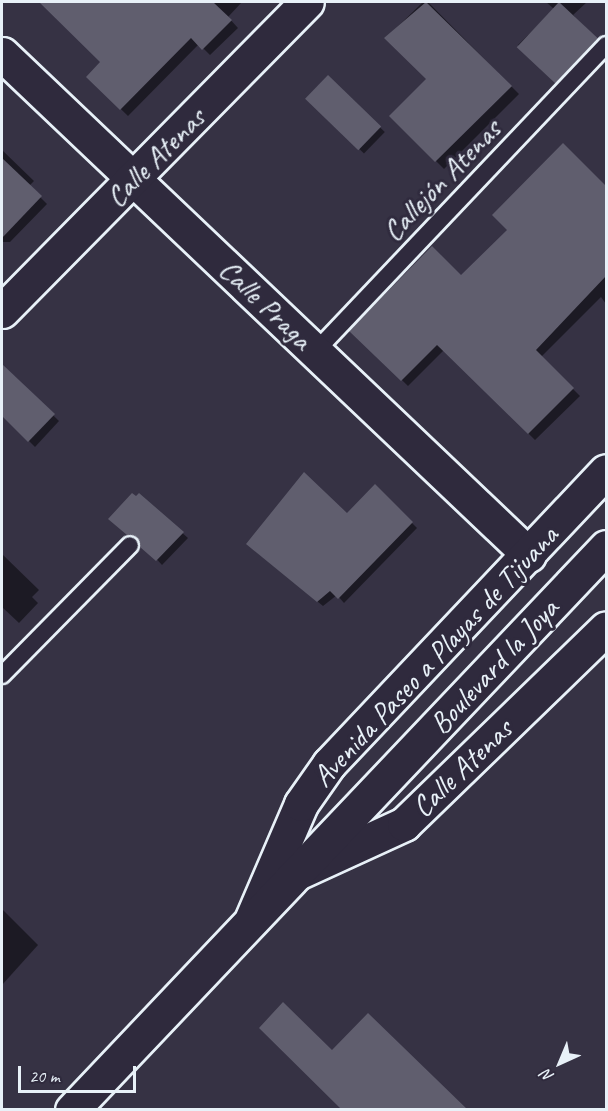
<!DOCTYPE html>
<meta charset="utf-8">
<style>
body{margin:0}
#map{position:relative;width:608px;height:1111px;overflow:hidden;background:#363244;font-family:Caveat,sans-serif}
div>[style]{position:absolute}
.shadow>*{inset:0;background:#0007;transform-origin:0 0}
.building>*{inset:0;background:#605e6e;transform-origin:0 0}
.roads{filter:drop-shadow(2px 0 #e8f1f8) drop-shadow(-2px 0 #e8f1f8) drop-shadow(0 2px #e8f1f8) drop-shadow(0 -2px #e8f1f8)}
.lane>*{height:16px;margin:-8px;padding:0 8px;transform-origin:8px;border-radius:8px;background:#2f2a3d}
.street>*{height:33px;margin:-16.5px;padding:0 16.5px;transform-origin:16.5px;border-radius:16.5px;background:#2f2a3d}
.primary>*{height:33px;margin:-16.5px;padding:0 16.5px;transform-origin:16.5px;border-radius:16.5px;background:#2f2a3d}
span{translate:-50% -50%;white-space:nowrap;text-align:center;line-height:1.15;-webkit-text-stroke:6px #2f2a3d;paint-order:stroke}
.street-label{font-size:30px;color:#e8f1f8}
.frame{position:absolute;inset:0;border:3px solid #e8f1f8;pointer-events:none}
.north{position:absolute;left:530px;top:1033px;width:60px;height:60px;-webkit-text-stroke:4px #2f2a3d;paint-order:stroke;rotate:224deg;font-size:16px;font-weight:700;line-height:24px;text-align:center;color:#e8f1f8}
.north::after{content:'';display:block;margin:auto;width:21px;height:27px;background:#e8f1f8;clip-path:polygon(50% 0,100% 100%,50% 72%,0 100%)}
.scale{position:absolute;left:18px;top:1066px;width:118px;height:27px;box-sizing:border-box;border:3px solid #e8f1f8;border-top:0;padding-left:8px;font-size:18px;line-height:21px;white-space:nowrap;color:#e8f1f8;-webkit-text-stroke:4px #2f2a3d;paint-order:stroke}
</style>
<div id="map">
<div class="shadow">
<i style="clip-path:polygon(57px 2px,242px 2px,228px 17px,238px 28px,210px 55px,199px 44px,128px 116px,88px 77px,102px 62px,50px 10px)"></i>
<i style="clip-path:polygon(423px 2px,428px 2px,519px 94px,444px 169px,391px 116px,428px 79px,386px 38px)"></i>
<i style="clip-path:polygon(546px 2px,587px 2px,573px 15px,606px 48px,565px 92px,518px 45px,554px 9px)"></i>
<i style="left:328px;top:77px;width:79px;height:30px;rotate:44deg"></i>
<i style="clip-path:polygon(563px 145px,606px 187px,606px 304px,601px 297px,541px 357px,580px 396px,535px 440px,444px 350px,408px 386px,352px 331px,461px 277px,509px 230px)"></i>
<i style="clip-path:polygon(2px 150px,34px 181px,29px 186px,47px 204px,10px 242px,2px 242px)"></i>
<i style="clip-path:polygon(2px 366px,59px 421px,35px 447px,2px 414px)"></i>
<i style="clip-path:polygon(375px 486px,417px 528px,344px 603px,337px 595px,323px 606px,253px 549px,347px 515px)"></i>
<i style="clip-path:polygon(139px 495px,188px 538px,162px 565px,140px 541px,115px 524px)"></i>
<i style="clip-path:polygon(2px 554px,39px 590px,32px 597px,38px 603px,19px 623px,2px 607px)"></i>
<i style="clip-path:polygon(2px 909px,38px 945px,2px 985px)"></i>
</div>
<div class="building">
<i style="clip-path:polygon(39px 2px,213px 2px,232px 20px,202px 50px,191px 38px,120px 110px,86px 77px,100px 62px)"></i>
<i style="clip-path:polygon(426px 2px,512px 86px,435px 162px,389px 116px,426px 79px,384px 38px)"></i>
<i style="left:559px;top:2px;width:53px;height:62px;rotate:43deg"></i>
<i style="left:328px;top:75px;width:74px;height:33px;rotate:44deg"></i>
<i style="clip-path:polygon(563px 143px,606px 186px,606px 276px,536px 350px,574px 388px,528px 434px,437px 345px,401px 381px,349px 331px,432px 246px,461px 275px,507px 230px,492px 215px)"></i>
<i style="clip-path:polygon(2px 158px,42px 196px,2px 238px)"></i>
<i style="clip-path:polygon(2px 364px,55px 414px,28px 442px,2px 416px)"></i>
<i style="clip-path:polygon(304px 472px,347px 513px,375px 484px,413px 522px,338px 599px,330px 591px,317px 602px,246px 544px)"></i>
<i style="clip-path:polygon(132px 493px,136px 496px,139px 493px,184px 532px,156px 561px,140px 547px,137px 537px,127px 535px,108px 519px)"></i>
<i style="clip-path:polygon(283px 1002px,332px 1050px,368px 1013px,468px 1110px,342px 1110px,259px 1028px)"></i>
</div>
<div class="roads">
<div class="lane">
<i style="left:315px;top:352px;width:423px;rotate:-46.5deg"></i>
<i style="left:2px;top:675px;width:182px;rotate:-45.4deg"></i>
</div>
<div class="street">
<i style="left:2px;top:54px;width:727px;rotate:43.55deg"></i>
<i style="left:2px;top:311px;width:434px;rotate:-45.4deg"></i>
<i style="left:295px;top:874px;width:120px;rotate:-24.6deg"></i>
<i style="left:404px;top:824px;width:281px;rotate:-44.1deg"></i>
<i style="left:252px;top:918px;width:124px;rotate:-66.7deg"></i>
<i style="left:301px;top:804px;width:49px;rotate:-55deg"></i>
<i style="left:329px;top:764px;width:403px;rotate:-46.6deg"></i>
</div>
<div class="primary">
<i style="left:72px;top:1110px;width:776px;rotate:-46.51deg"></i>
</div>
</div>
<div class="street-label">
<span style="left:155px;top:157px;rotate:-45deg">Calle Atenas</span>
<span style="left:441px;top:180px;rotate:-46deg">Callejón Atenas</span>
<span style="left:266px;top:304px;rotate:44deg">Calle Praga</span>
<span style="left:435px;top:656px;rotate:-47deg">Avenida Paseo a Playas de Tijuana</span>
<span style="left:494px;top:666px;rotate:-47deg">Boulevard la Joya</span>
<span style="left:462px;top:768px;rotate:-44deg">Calle Atenas</span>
</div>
<div class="frame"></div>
<div class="north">N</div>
<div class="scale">20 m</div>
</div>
